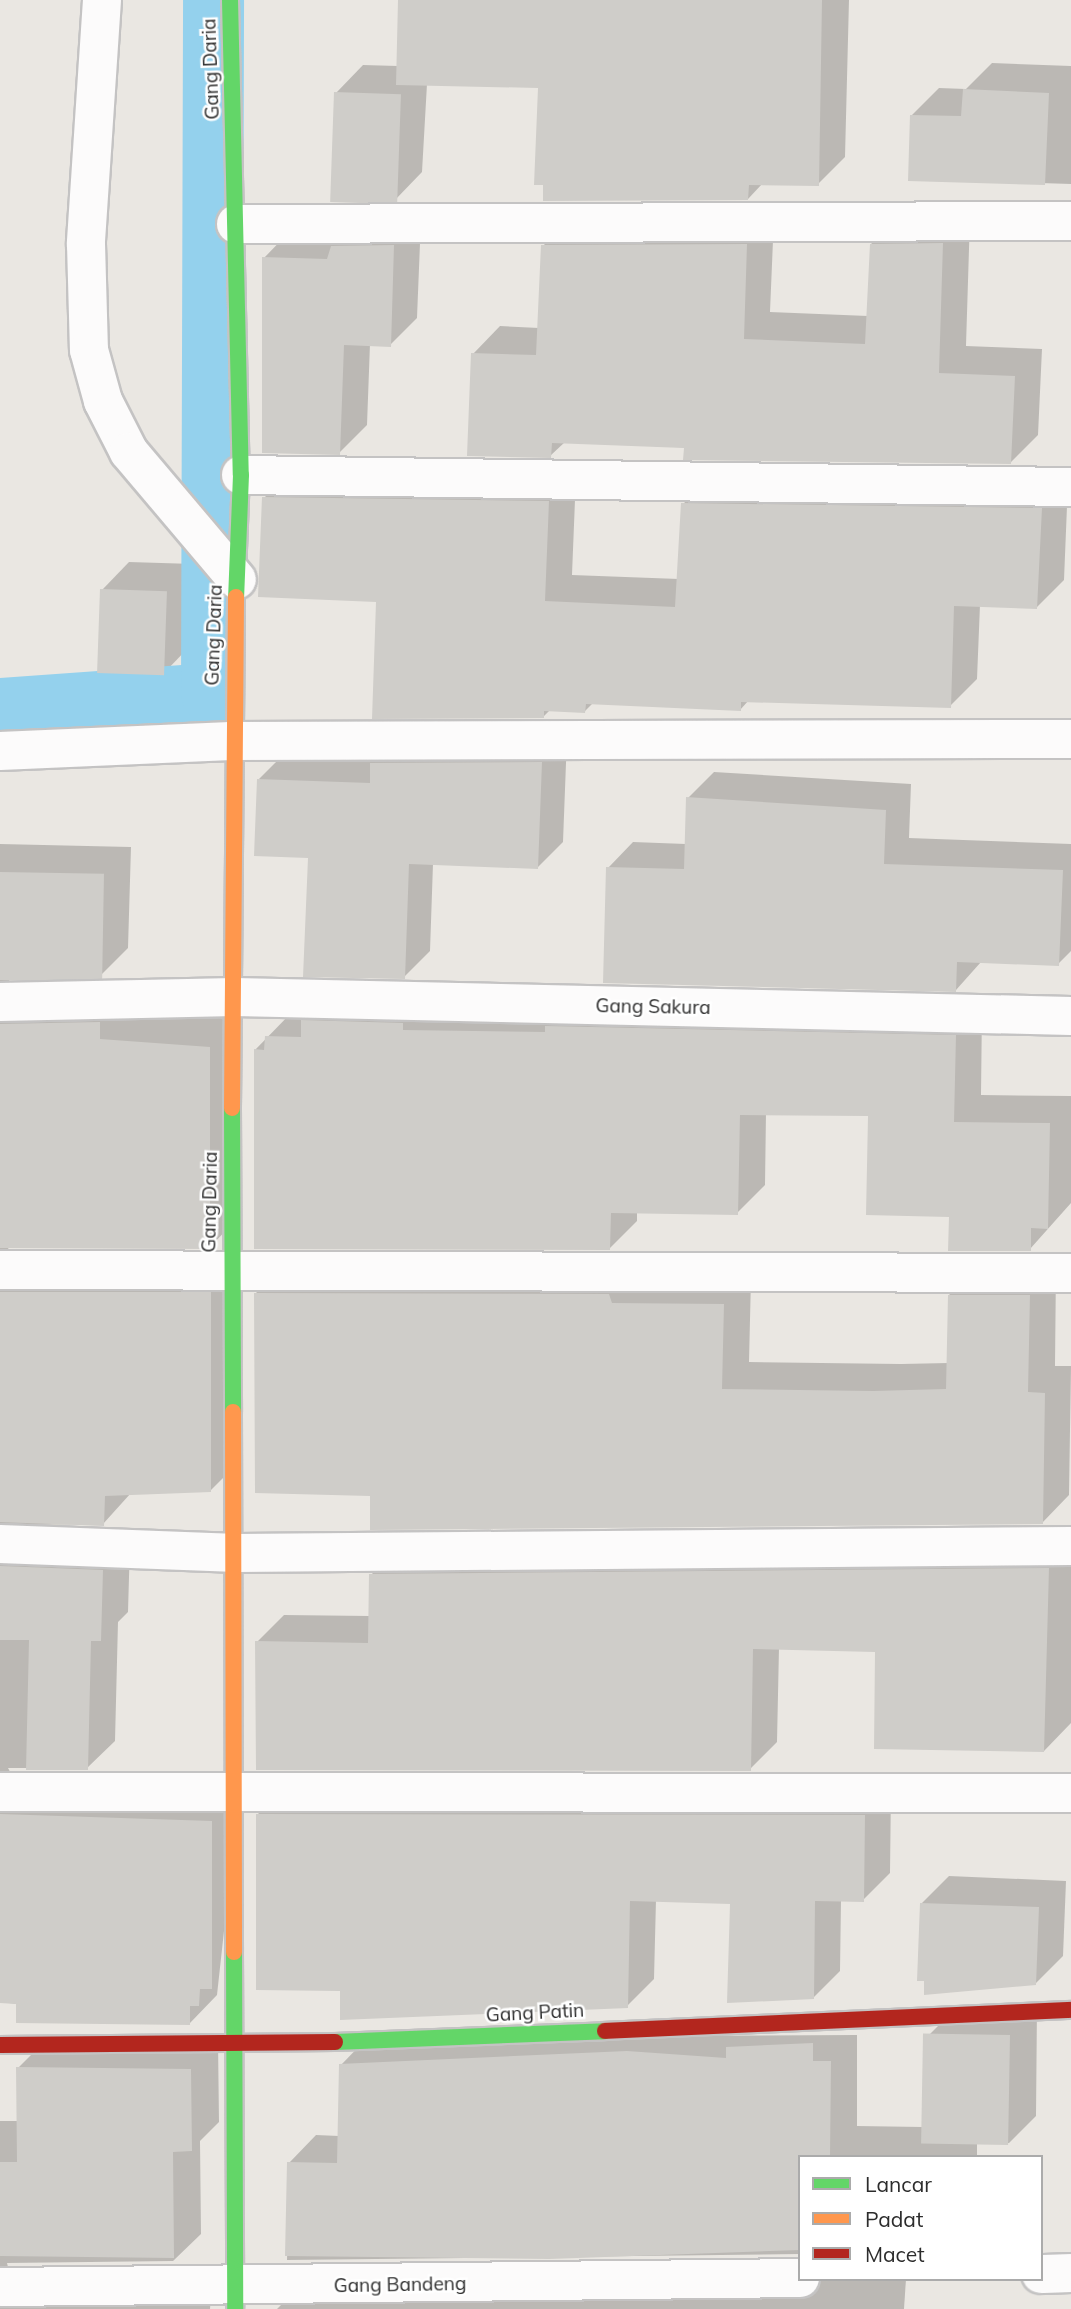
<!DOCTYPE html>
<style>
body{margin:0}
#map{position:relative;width:1071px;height:2309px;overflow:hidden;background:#eae7e2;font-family:Mulish,sans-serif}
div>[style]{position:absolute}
.shadow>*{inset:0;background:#0003}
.canal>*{height:61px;margin:-30.5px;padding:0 30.5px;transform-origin:30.5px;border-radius:30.5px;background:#94d1ed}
.building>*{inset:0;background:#cfcdc9;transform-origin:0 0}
.roads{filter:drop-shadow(2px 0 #c4c3c3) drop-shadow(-2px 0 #c4c3c3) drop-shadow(0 2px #c4c3c3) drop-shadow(0 -2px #c4c3c3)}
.street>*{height:38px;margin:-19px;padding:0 19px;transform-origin:19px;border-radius:19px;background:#fcfbfb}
.fast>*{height:16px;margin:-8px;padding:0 8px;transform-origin:8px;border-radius:8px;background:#63d668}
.slow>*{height:16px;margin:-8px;padding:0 8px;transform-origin:8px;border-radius:8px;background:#ff974d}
.jam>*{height:16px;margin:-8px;padding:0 8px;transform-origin:8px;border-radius:8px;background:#b3261e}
span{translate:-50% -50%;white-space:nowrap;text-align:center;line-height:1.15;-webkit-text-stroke:5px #fff;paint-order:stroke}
.street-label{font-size:19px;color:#2c2c2c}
.legend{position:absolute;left:798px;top:2155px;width:245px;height:126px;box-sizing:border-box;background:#fff;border:2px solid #ababab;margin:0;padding:9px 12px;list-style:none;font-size:21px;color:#2c2c2c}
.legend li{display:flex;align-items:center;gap:14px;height:35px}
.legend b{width:35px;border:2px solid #ababab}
</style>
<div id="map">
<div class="shadow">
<i style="clip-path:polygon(400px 0,849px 0,845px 157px,818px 184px,763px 183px,748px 199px,539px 87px,427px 84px,422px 172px,395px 200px,336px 93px,363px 65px,398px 66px)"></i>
<i style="clip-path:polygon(992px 63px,1071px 66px,1071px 184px,909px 179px,912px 115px,939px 88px,966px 89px)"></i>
<i style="clip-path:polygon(774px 217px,770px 312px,868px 316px,871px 244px,899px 217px,970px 217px,966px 346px,1042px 349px,1038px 435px,1011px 462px,565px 442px,550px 456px,473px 354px,500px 326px,539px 328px,543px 246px,570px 218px)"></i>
<i style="clip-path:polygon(421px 219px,417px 318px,390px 345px,370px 344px,367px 425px,339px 453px,264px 258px,291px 230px)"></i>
<i style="clip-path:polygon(291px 471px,576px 475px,572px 575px,679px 579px,683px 504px,711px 477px,1068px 482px,1064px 580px,1037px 607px,980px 605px,977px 679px,950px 706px,749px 700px,740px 710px,593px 703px,585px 711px,550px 710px,543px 717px,377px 600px,264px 498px)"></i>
<i style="clip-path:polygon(129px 562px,194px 564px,191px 645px,164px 673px,102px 590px)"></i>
<i style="clip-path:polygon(567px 737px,563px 842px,537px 868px,433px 864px,430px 951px,404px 977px,259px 779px,285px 753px)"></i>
<i style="clip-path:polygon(714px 772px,911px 784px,909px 838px,1071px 844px,1071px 951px,1058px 964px,981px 962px,956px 990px,608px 868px,633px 842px,686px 844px,688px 798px)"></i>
<i style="clip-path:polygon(0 844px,131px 847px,128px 948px,100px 976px,9px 980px,17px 994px,237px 1020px,237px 1219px,210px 1247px,8px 1246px,9px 1254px,238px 1265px,238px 1463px,210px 1491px,131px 1493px,103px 1524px,7px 1525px,130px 1543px,128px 1612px,118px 1622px,115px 1741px,87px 1768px,8px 1768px,16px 1783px,239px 1794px,217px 1995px,190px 2023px,0 2002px)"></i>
<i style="clip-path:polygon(982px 1009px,981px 1095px,1071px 1096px,1071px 1203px,1030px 1249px,870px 1114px,766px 1113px,765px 1185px,737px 1213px,637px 1212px,637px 1221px,610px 1248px,255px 1050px,294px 1010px)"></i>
<i style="clip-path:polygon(283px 1266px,751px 1278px,749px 1362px,901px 1364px,948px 1363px,949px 1295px,977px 1268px,1056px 1268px,1055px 1366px,1071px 1366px,1069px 1495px,1042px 1523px,372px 1495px,256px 1293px)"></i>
<i style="clip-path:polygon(1071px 1541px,1071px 1723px,1044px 1751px,877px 1650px,779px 1648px,777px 1742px,750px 1769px,257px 1642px,284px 1615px,370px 1616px,371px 1575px,398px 1547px)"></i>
<i style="clip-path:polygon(284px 1788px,891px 1788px,890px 1873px,863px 1900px,841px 1900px,840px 1971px,813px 1998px,731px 1902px,656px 1900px,654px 1979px,627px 2006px,342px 1989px,257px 1815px)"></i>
<i style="clip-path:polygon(949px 1876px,1066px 1881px,1063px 1956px,1035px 1984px,926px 1993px,921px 1904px)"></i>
<i style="clip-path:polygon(1037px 2008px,1036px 2116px,1009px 2143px,977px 2143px,977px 2157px,800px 2157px,800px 2254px,287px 2260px,289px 2163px,316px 2135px,339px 2136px,341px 2065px,368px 2037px,857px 2035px,857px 2126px,923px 2127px,925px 2039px,952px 2012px)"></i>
<i style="clip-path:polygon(46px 2040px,218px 2041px,219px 2122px,200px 2141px,201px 2234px,173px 2261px,7px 2263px,9px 2271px,211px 2295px,210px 2309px,0 2309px,0 2121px,18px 2121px,18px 2068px)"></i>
<i style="clip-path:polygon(906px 2279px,904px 2309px,277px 2309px,300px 2286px)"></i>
</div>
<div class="canal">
<i style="left:0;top:708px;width:212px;rotate:-4.1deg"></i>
<i style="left:211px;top:693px;width:693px;rotate:-89.83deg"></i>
</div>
<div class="building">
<i style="clip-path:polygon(398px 0,822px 0,819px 186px,749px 185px,748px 200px,543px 201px,543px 185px,534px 185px,538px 88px,396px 85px)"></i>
<i style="clip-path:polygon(963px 89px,1049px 93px,1045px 185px,908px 181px,910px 115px,961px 116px)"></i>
<i style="left:334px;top:92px;width:67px;height:110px;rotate:2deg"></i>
<i style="clip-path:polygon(943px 243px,939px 373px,1015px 376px,1011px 464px,683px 460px,684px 448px,552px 443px,551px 458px,467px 456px,471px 353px,536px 355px,541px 245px,747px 244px,744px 339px,865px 344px,870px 244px)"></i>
<i style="clip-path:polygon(394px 245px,391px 347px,344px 345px,340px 455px,262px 453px,262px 257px,327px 259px,331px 246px)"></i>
<i style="clip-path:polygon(262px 497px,549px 501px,545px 601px,675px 607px,681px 503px,1042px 508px,1037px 609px,954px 606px,951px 708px,741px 702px,741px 711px,586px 704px,585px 713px,544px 711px,544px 718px,372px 719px,376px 602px,258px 597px)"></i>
<i style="left:100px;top:589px;width:67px;height:84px;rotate:2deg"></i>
<i style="clip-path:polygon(542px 762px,538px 869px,409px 864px,405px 979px,303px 977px,308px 858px,254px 856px,257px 779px,370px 783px,370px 763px)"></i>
<i style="clip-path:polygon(686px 797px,886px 810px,884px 864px,1063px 870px,1059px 966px,957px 962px,956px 992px,603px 983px,606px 867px,684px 869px)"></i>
<i style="left:0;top:872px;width:104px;height:108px;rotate:1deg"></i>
<i style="clip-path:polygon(301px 1020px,403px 1023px,403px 1030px,545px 1032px,545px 1026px,956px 1035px,954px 1122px,1050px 1123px,1048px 1229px,1031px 1228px,1031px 1251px,948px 1251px,949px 1217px,866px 1215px,868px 1116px,740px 1115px,738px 1215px,611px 1213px,610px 1250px,254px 1249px,254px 1049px,264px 1050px,265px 1036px,301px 1037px)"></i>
<i style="clip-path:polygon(100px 1022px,100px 1039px,210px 1047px,210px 1249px,0 1248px,0 1024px)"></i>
<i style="clip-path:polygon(0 1292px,211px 1292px,211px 1492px,105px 1496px,104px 1526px,0 1522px)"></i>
<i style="clip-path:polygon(254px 1293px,609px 1294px,612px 1303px,724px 1304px,722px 1389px,873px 1391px,946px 1389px,948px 1295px,1030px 1295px,1028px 1392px,1045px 1393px,1043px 1524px,370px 1530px,370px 1496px,255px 1493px)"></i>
<i style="clip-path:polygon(0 1566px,103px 1570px,101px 1641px,91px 1641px,88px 1770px,26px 1770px,29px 1640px,0 1640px)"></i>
<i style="clip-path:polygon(1049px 1568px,1044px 1752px,874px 1749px,875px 1652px,753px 1649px,751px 1771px,256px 1770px,255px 1641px,368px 1643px,369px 1574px)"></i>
<i style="clip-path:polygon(0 1814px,212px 1821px,212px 1989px,200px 1989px,199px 2006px,190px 2006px,190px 2025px,16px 2023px,16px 2004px,0 2003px)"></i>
<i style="clip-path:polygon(256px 1814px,865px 1815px,864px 1902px,815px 1901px,814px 1999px,727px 2003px,730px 1904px,630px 1901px,628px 2008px,340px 2020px,340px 1991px,256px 1990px)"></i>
<i style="clip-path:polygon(920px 1903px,1039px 1907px,1036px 1985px,924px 1995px,924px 1981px,917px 1981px)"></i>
<i style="left:1010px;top:2035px;width:110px;height:87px;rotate:91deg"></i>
<i style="clip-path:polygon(813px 2043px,813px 2061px,831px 2061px,830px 2157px,800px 2157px,800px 2250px,549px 2259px,285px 2256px,287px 2162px,337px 2163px,339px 2064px,627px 2051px,726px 2058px,726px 2047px)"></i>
<i style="clip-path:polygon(16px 2067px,191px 2069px,192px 2151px,173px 2152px,174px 2258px,0 2256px,0 2162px,17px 2162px)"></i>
</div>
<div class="roads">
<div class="street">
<i style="left:102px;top:0;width:245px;rotate:93.8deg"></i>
<i style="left:86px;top:244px;width:106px;rotate:88.4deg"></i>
<i style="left:89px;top:350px;width:53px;rotate:74.6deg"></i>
<i style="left:103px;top:401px;width:57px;rotate:63deg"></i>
<i style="left:129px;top:452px;width:167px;rotate:49.8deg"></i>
<i style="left:236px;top:224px;width:835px;rotate:-0.21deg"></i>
<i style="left:241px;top:475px;width:830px;rotate:0.83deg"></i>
<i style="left:0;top:751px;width:231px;rotate:-2.5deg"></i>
<i style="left:231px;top:741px;width:840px;rotate:-0.14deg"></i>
<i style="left:0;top:1002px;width:235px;rotate:-1.2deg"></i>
<i style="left:235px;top:997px;width:836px;rotate:1.3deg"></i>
<i style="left:0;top:1270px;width:1071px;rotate:0.16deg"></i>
<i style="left:0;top:1544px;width:237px;rotate:2.2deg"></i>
<i style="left:237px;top:1553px;width:834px;rotate:-0.48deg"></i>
<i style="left:0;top:1792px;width:1071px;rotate:0.05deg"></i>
<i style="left:1041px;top:2274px;width:30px;rotate:-2deg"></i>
<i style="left:0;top:2287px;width:800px;rotate:-0.64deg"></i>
</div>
<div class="fast">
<i style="left:230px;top:0;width:475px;rotate:88.7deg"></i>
<i style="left:241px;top:475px;width:122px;rotate:92.3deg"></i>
<i style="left:232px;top:1108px;width:304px;rotate:89.8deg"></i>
<i style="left:234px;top:1952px;width:357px;rotate:89.8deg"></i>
<i style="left:335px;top:2042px;width:270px;rotate:-2.3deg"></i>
</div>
<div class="slow">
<i style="left:232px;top:1108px;width:511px;rotate:-89.55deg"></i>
<i style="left:233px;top:1412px;width:540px;rotate:89.89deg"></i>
</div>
<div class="jam">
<i style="left:605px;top:2031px;width:466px;rotate:-2.6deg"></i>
<i style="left:0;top:2045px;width:335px;rotate:-0.5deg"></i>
</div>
</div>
<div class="street-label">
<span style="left:211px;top:69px;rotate:-92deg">Gang Daria</span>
<span style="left:214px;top:635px;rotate:-88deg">Gang Daria</span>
<span style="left:653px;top:1007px;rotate:1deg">Gang Sakura</span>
<span style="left:210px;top:1202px;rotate:-89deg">Gang Daria</span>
<span style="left:535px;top:2013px;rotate:-3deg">Gang Patin</span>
<span style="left:400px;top:2285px;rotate:-1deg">Gang Bandeng</span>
</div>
<ul class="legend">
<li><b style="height:9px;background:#63d668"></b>Lancar</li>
<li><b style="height:9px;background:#ff974d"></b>Padat</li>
<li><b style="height:9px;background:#b3261e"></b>Macet</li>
</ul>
</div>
